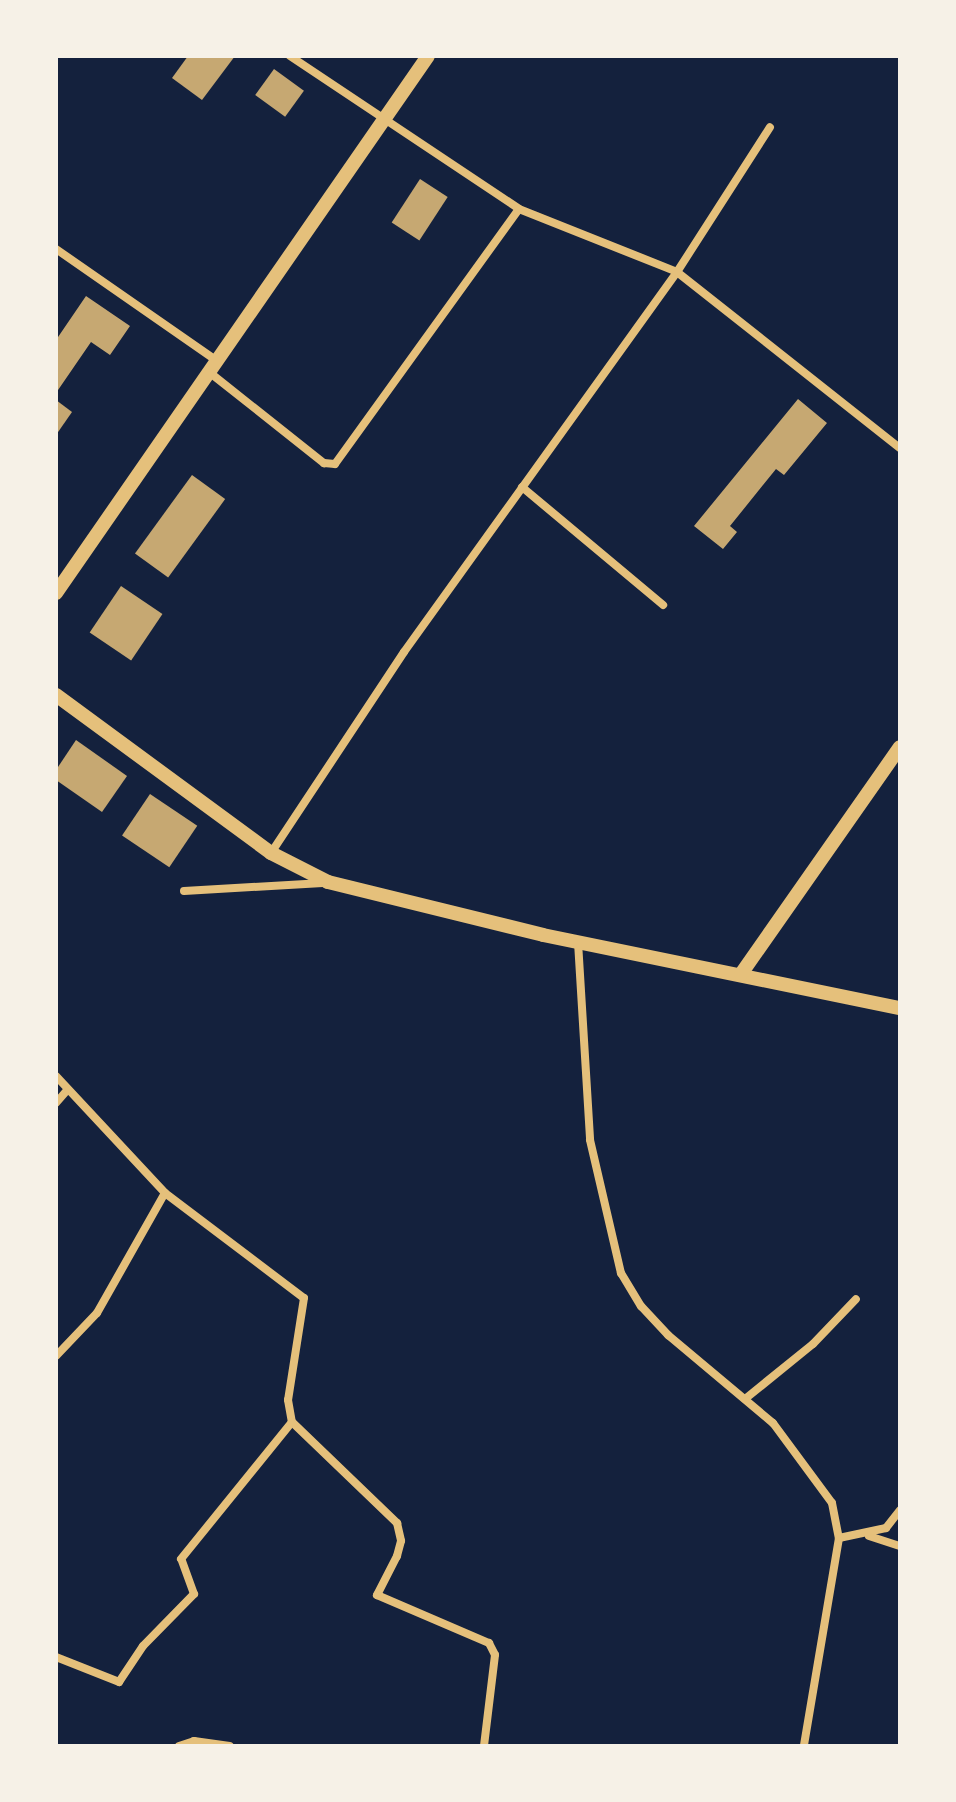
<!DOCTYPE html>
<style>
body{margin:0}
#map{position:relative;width:956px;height:1802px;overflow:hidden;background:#14213d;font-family:Cabin,sans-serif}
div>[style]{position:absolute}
.building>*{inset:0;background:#c6a872;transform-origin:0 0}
.minor>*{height:8px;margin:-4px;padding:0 4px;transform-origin:4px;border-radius:4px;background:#e5c07b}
.secondary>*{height:14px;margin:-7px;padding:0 7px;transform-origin:7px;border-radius:7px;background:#e5c07b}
span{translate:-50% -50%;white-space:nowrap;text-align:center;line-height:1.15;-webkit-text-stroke:8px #f6f1e7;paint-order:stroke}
.frame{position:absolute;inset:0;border:58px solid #f6f1e7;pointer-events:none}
</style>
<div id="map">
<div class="building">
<i style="clip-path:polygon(188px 56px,235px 56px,202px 100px,172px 78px)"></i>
<i style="left:274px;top:69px;width:37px;height:32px;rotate:36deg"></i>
<i style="left:420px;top:179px;width:33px;height:52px;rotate:33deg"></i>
<i style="clip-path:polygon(86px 296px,130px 326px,110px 355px,91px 342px,56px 393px,56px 340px)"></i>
<i style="clip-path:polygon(798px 399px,827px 423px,784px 475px,776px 469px,730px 526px,737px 532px,723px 549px,694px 526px)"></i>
<i style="clip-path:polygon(56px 400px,72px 412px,56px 435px)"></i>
<i style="left:192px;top:475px;width:41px;height:97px;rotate:36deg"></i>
<i style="left:121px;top:586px;width:50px;height:56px;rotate:34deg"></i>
<i style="clip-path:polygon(76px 740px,127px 776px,102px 812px,56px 780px,56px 770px)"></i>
<i style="left:150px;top:794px;width:57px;height:50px;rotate:34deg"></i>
</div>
<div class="minor">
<i style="left:290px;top:56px;width:275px;rotate:33.7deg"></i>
<i style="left:519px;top:209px;width:170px;rotate:21.7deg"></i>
<i style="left:677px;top:272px;width:284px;rotate:38.3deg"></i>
<i style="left:56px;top:249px;width:196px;rotate:34.8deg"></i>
<i style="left:209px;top:372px;width:147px;rotate:38.4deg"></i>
<i style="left:324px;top:463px;width:11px;rotate:5deg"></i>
<i style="left:335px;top:464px;width:314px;rotate:-54.2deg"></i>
<i style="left:522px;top:487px;width:184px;rotate:39.9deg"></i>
<i style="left:271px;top:853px;width:241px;rotate:-56.5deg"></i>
<i style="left:404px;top:652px;width:468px;rotate:-54.3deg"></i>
<i style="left:677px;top:272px;width:172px;rotate:-57.3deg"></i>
<i style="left:184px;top:891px;width:139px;rotate:-3.3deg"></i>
<i style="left:578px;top:942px;width:198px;rotate:86.5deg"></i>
<i style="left:590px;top:1140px;width:137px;rotate:76.9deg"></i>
<i style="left:621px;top:1273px;width:39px;rotate:59deg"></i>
<i style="left:641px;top:1306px;width:40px;rotate:47deg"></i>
<i style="left:668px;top:1335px;width:137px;rotate:40deg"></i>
<i style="left:773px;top:1423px;width:99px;rotate:53.6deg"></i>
<i style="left:832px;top:1503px;width:36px;rotate:79deg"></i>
<i style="left:839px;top:1538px;width:211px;rotate:99.6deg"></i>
<i style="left:56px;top:1076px;width:160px;rotate:47deg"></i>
<i style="left:165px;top:1193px;width:174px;rotate:37.1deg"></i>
<i style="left:304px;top:1298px;width:103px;rotate:98.9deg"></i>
<i style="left:288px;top:1400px;width:22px;rotate:80deg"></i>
<i style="left:292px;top:1422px;width:146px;rotate:43.9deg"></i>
<i style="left:397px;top:1523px;width:18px;rotate:77deg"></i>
<i style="left:401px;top:1541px;width:16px;rotate:105deg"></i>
<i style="left:397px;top:1556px;width:44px;rotate:117.1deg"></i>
<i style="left:377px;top:1595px;width:122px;rotate:23.2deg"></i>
<i style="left:489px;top:1643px;width:13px;rotate:63deg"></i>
<i style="left:495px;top:1655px;width:92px;rotate:96.9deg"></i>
<i style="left:56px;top:1103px;width:18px;rotate:-49deg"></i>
<i style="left:56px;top:1356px;width:59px;rotate:-46.4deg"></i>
<i style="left:97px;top:1313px;width:138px;rotate:-60.5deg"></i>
<i style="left:745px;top:1399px;width:87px;rotate:-39deg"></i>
<i style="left:813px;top:1344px;width:62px;rotate:-46.3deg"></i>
<i style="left:869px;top:1536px;width:33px;rotate:18deg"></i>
<i style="left:839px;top:1538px;width:48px;rotate:-12deg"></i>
<i style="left:886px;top:1528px;width:23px;rotate:-52deg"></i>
<i style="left:56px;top:1657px;width:68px;rotate:21.6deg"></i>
<i style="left:119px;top:1682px;width:43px;rotate:-56.3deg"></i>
<i style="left:143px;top:1646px;width:73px;rotate:-45.6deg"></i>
<i style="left:194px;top:1594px;width:37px;rotate:-110deg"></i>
<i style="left:181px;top:1559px;width:176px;rotate:-51deg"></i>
<i style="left:179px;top:1746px;width:16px;rotate:-18deg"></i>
<i style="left:194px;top:1741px;width:36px;rotate:8deg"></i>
</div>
<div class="secondary">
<i style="left:56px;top:593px;width:653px;rotate:-55.29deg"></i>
<i style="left:56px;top:695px;width:267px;rotate:36.3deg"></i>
<i style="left:271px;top:853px;width:64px;rotate:27deg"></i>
<i style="left:328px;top:882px;width:221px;rotate:13.8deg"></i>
<i style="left:543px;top:935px;width:364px;rotate:11.6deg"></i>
<i style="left:741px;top:974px;width:277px;rotate:-55deg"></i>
</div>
<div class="frame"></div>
</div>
